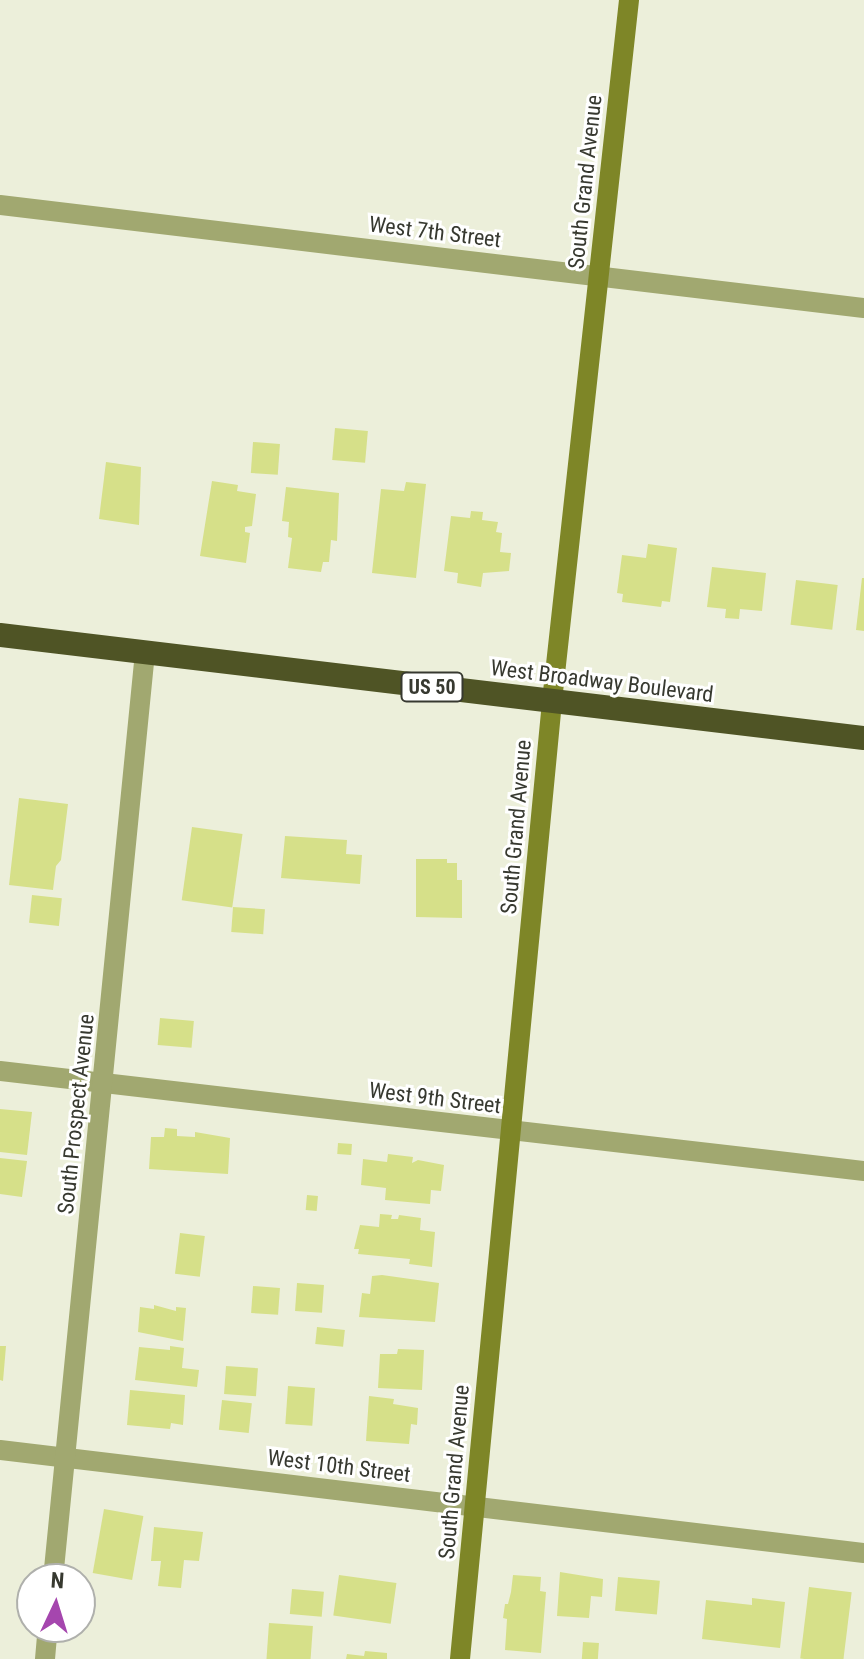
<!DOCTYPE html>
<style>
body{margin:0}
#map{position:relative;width:864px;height:1659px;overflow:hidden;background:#ecefda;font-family:"Roboto Condensed",sans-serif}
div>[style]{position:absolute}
.building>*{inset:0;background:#d6e089;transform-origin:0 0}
.street>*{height:20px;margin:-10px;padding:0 10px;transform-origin:10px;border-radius:10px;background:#a1a870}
.secondary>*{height:20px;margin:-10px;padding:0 10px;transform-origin:10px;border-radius:10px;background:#7e8627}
.highway>*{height:24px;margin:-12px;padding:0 12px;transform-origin:12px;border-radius:12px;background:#4f5425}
span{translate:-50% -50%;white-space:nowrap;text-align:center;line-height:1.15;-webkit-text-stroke:6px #fff;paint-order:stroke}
.shield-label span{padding:2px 6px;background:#fff;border:2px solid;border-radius:6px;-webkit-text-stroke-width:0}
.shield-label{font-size:20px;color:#373930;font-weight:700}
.street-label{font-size:22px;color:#373930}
.north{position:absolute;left:16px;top:1563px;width:80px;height:80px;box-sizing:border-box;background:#fff;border:2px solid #afb0ac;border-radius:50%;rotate:4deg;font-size:22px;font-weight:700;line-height:32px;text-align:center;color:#373930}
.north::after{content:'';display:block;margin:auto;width:28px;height:36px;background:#a546ae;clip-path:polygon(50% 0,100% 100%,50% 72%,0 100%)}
</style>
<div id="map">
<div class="building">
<i style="left:335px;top:428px;width:33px;height:32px;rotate:5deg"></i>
<i style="left:253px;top:442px;width:27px;height:31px;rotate:4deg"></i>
<i style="clip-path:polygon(106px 462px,141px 467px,139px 525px,99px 519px)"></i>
<i style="clip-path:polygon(212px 481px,238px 485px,237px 491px,256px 494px,252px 526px,245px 527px,245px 532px,250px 533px,246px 563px,200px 556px)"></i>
<i style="clip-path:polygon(406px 482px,426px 484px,416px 578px,372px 573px,381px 489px,404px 491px)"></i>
<i style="clip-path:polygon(286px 487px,339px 493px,337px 541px,331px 540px,329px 562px,323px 562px,321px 572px,288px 568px,292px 538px,288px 537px,289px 522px,282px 521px)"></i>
<i style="clip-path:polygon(471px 511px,483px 512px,482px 520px,498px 522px,496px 532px,502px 533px,500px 552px,511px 553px,509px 571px,483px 573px,481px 587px,457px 583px,458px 573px,444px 571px,451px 516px,470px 518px)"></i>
<i style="clip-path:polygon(648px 544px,677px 548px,670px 602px,662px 601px,661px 607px,622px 602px,623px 594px,617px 593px,622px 555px,646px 558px)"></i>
<i style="clip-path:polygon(712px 567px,766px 573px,762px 611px,740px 609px,739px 619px,725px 618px,726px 609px,707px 607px)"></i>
<i style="clip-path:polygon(862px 578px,864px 578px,864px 631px,856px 630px)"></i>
<i style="left:796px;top:580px;width:42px;height:45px;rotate:7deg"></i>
<i style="clip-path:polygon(19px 798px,68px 804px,61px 860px,56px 866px,53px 890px,9px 885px)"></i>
<i style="left:192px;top:827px;width:51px;height:74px;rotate:8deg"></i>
<i style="clip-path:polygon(285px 836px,347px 840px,346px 854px,362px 855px,360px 884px,281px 878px)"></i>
<i style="clip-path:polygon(416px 859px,447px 859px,447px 863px,457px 863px,457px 880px,462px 880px,462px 918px,416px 917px)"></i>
<i style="left:32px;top:895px;width:30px;height:28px;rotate:6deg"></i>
<i style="left:233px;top:907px;width:32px;height:25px;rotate:4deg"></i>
<i style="left:160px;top:1018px;width:34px;height:27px;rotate:5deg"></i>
<i style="clip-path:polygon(0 1109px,32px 1112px,27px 1155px,0 1152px)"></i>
<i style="clip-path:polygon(165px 1128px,177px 1129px,177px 1136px,195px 1137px,195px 1132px,230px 1138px,228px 1174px,149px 1169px,151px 1137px,164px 1137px)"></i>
<i style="left:338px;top:1143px;width:14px;height:11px;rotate:4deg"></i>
<i style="clip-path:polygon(388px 1154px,413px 1157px,412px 1163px,418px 1160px,444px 1165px,441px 1191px,431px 1190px,430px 1204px,385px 1200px,386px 1188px,361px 1185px,363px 1159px,387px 1162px)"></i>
<i style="clip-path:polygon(0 1158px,27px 1161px,22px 1197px,0 1194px)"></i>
<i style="left:307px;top:1195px;width:11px;height:15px;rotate:5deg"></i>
<i style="clip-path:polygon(380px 1214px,392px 1215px,391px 1219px,398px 1219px,399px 1215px,421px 1218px,420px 1230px,435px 1232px,432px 1267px,409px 1264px,410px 1259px,358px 1254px,359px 1249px,354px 1249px,360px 1225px,379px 1227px)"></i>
<i style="left:180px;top:1233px;width:25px;height:41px;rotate:7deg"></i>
<i style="clip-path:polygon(382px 1275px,439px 1283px,435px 1322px,359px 1317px,362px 1293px,370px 1294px,372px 1276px)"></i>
<i style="left:297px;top:1283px;width:27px;height:28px;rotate:4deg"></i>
<i style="left:253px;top:1286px;width:27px;height:27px;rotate:4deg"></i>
<i style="clip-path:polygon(154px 1305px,176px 1311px,176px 1307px,186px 1308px,183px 1341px,138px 1332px,140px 1307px,154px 1309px)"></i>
<i style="left:317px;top:1327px;width:28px;height:17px;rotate:6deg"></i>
<i style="clip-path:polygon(0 1346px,6px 1346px,3px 1381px,0 1380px)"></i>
<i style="clip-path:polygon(170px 1346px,184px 1348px,182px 1368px,199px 1370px,197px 1387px,135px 1380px,139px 1347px,170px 1350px)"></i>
<i style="clip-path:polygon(398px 1349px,424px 1350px,422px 1390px,378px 1388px,380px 1354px,397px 1354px)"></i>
<i style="left:226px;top:1366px;width:32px;height:28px;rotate:4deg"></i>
<i style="left:288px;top:1386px;width:27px;height:38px;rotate:4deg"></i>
<i style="clip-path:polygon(130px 1390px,185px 1395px,183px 1425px,171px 1423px,170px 1429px,127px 1425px)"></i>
<i style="clip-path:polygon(369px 1396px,394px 1399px,393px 1404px,418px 1408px,417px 1425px,411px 1424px,409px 1444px,366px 1441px)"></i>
<i style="left:222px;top:1400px;width:30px;height:30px;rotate:6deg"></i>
<i style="left:104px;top:1509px;width:40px;height:65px;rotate:10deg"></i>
<i style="clip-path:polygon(154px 1527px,203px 1532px,199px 1561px,184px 1560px,181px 1588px,158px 1586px,161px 1561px,151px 1561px)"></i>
<i style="clip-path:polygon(560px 1572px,603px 1579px,602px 1597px,591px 1596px,589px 1618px,557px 1616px)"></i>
<i style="left:339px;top:1575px;width:58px;height:41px;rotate:8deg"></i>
<i style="clip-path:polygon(513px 1575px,541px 1577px,540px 1591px,546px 1592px,541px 1653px,505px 1650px,507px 1619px,503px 1618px,505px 1604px,508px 1604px,511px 1592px)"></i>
<i style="left:618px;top:1577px;width:42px;height:34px;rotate:5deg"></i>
<i style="left:809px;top:1587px;width:43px;height:72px;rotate:7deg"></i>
<i style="left:292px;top:1589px;width:32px;height:25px;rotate:5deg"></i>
<i style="clip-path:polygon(752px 1598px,785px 1602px,780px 1648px,702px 1639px,706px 1600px,752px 1605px)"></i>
<i style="left:269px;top:1623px;width:44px;height:36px;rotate:4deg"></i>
<i style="left:583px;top:1642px;width:16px;height:17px;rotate:4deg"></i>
<i style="clip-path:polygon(365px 1651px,387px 1653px,387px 1659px,346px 1659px,347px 1654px,364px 1656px)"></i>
</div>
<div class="street">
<i style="left:0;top:205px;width:870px;rotate:6.8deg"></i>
<i style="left:0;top:1071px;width:870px;rotate:6.6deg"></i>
<i style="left:0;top:1450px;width:870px;rotate:6.8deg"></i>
<i style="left:53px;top:1579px;width:931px;rotate:-84.33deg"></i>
<i style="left:45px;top:1659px;width:32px;rotate:-85deg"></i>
</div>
<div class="secondary">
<i style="left:460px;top:1659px;width:962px;rotate:-84.51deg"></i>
<i style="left:552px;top:701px;width:705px;rotate:-83.73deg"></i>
</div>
<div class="highway">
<i style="left:0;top:635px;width:870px;rotate:6.8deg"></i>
</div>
<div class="shield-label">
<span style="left:432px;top:687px">US 50</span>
</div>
<div class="street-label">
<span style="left:585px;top:182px;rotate:-84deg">South Grand Avenue</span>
<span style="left:435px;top:232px;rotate:7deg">West 7th Street</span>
<span style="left:602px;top:681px;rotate:7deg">West Broadway Boulevard</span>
<span style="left:516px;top:827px;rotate:-85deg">South Grand Avenue</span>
<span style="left:435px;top:1098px;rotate:7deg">West 9th Street</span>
<span style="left:76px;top:1114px;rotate:-84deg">South Prospect Avenue</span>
<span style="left:339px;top:1466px;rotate:7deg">West 10th Street</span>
<span style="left:454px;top:1472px;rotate:-85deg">South Grand Avenue</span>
</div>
<div class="north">N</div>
</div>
